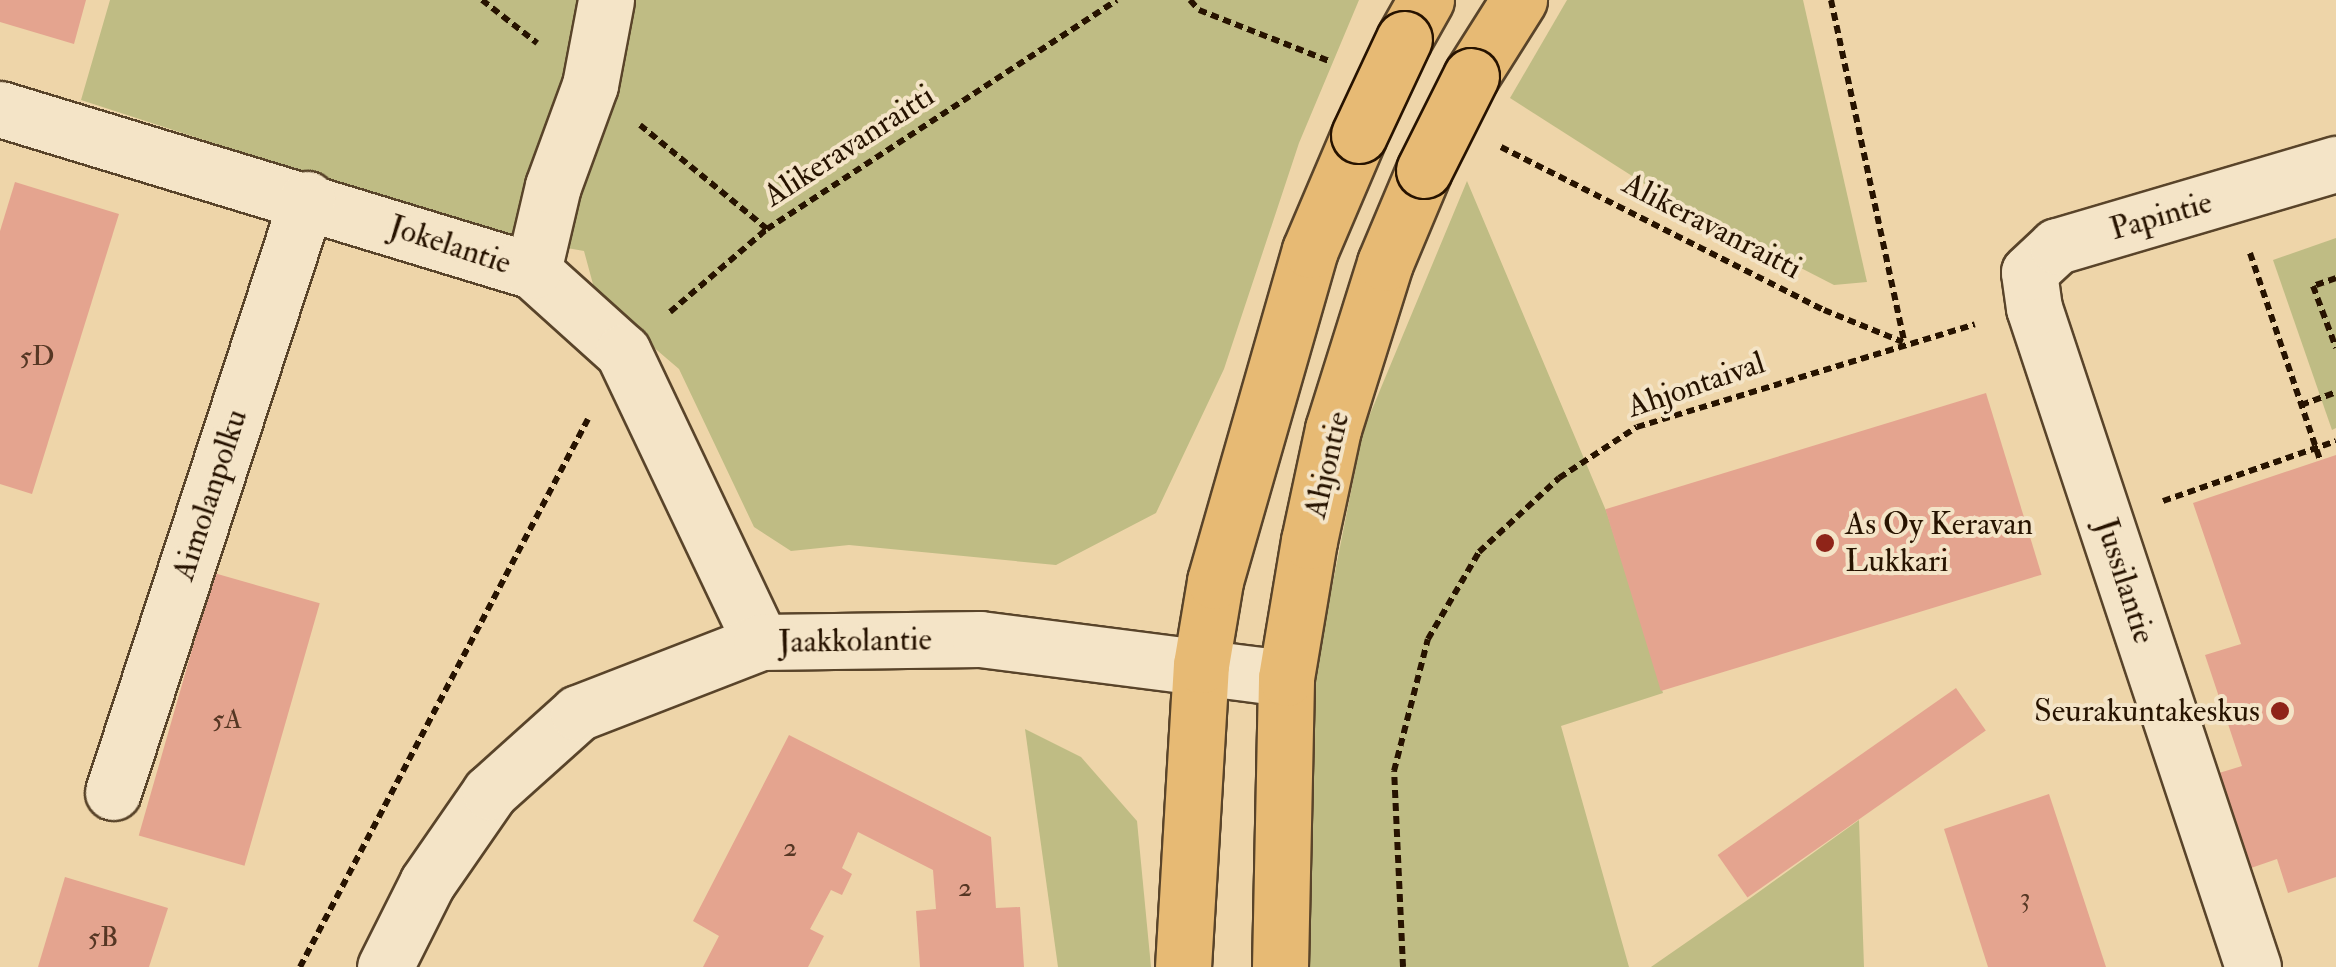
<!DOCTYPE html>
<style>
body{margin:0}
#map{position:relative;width:2336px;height:967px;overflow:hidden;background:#eed5a9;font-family:"IM FELL Double Pica",serif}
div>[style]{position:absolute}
.green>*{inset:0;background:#bfbc84}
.building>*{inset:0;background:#e4a48f;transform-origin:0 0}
.path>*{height:6px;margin-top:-3px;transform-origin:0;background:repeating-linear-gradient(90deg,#271300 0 8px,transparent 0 13px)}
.roads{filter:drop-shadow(2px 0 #59442a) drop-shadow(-2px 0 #59442a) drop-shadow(0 2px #59442a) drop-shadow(0 -2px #59442a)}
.minor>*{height:55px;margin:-27.5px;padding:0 27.5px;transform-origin:27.5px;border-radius:27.5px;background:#f4e4c7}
.major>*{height:55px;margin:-27.5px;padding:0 27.5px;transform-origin:27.5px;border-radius:27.5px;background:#e7ba74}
.bridges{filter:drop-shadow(2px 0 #271300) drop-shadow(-2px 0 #271300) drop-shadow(0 2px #271300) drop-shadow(0 -2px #271300)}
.major-bridge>*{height:55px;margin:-27.5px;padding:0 27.5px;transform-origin:27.5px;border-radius:27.5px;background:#e7ba74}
.dots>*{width:28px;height:28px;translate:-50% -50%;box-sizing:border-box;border:5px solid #f4e4c7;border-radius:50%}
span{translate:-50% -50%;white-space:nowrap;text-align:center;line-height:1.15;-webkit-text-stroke:8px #f4e4c7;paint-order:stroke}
.number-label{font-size:28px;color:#563724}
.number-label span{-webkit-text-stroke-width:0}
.street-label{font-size:32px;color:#271300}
.poi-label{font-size:32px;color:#271300}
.left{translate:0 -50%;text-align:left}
.right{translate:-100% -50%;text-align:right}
</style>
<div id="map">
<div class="green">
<i style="clip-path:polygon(110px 0,1359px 0,1299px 143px,1224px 369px,1156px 513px,1056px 565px,849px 545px,791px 551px,754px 527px,679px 369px,597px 299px,584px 251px,499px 236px,81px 100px)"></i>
<i style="clip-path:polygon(1567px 0,1803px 0,1867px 282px,1834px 285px,1676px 204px,1510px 98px)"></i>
<i style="clip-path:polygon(1467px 181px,1607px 513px,1663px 693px,1561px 726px,1629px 967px,1302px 967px,1306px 718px,1363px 431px)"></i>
<i style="clip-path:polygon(2336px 238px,2336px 428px,2332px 430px,2273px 260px)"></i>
<i style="clip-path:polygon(1025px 729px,1081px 757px,1137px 821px,1151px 967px,1058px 967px)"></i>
<i style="clip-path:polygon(1859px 820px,1864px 967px,1651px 967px,1749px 899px)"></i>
</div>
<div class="building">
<i style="clip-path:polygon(0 0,86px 0,74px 44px,0 22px)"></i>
<i style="clip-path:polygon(15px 182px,119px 214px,32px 494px,0 484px,0 231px)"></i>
<i style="left:1986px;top:393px;width:190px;height:398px;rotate:73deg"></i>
<i style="clip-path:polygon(2336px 455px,2336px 877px,2288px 893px,2277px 859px,2251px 868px,2219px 773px,2242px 766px,2205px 655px,2241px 644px,2193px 503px)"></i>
<i style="left:214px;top:573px;width:110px;height:273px;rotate:16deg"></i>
<i style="left:1956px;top:688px;width:52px;height:291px;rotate:55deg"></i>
<i style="clip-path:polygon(789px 735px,991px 837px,996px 908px,1020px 907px,1024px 967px,920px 967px,916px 911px,936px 909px,933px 870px,858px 832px,842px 868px,852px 874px,842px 895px,831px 890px,810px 929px,824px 936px,808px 967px,703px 967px,719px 936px,693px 921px)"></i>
<i style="clip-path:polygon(2049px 794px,2106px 967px,1988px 967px,1944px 829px)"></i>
<i style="clip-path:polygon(65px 877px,168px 908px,149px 967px,38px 967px)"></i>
</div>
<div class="path">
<i style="left:482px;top:0;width:70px;rotate:38deg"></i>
<i style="left:1190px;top:0;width:13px;rotate:48deg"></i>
<i style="left:1199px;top:10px;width:140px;rotate:21.4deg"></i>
<i style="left:1831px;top:0;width:349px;rotate:77.9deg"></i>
<i style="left:640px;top:125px;width:164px;rotate:39.3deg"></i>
<i style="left:1501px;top:147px;width:362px;rotate:26.8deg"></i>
<i style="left:1824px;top:310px;width:85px;rotate:22.1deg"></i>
<i style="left:2250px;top:253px;width:219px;rotate:71.3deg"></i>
<i style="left:2336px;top:278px;width:24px;rotate:161deg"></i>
<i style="left:2313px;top:286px;width:66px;rotate:69.6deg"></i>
<i style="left:670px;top:312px;width:128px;rotate:-40.6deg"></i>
<i style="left:767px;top:229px;width:418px;rotate:-33.2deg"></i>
<i style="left:2301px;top:405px;width:37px;rotate:-20deg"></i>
<i style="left:2163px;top:501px;width:183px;rotate:-19.1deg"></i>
<i style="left:300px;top:967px;width:619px;rotate:-62.28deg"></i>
<i style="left:1403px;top:967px;width:196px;rotate:-92.6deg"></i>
<i style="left:1394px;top:771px;width:136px;rotate:-75.6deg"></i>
<i style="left:1428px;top:639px;width:101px;rotate:-59.6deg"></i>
<i style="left:1479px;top:552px;width:109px;rotate:-42.8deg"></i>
<i style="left:1559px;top:478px;width:93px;rotate:-33.2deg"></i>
<i style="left:1637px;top:427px;width:353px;rotate:-16.9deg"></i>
</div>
<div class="roads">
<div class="minor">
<i style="left:0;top:109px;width:557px;rotate:16.91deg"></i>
<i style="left:533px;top:271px;width:121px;rotate:42deg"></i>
<i style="left:623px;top:352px;width:321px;rotate:64.6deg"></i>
<i style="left:533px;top:271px;width:87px;rotate:-76.8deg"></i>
<i style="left:553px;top:186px;width:108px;rotate:-69.9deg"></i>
<i style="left:590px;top:85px;width:86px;rotate:-79.3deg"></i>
<i style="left:113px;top:792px;width:624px;rotate:-71.88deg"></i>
<i style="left:385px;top:967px;width:94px;rotate:-63.4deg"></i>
<i style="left:427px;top:883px;width:111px;rotate:-55.3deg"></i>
<i style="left:490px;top:792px;width:118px;rotate:-41.9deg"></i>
<i style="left:578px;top:713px;width:196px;rotate:-21.2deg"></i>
<i style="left:761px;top:642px;width:219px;rotate:-0.8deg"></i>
<i style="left:980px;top:639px;width:308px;rotate:7.3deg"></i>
<i style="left:2253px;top:967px;width:694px;rotate:-108.38deg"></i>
<i style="left:2034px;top:308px;width:36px;rotate:-98deg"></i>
<i style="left:2029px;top:272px;width:38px;rotate:-43deg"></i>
<i style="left:2057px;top:246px;width:291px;rotate:-16.4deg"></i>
</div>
<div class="major">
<i style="left:1404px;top:39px;width:45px;rotate:-60.6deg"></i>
<i style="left:1471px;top:76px;width:90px;rotate:-57.7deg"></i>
<i style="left:1183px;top:967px;width:303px;rotate:-86.6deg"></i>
<i style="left:1201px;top:665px;width:85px;rotate:-80.5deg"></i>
<i style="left:1215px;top:581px;width:344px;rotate:-74deg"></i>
<i style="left:1310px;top:250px;width:125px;rotate:-66.9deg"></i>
<i style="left:1280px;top:967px;width:289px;rotate:-88.8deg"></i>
<i style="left:1286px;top:678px;width:139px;rotate:-80.5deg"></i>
<i style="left:1309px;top:541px;width:115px;rotate:-77.9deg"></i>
<i style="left:1333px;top:429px;width:174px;rotate:-72.6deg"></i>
<i style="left:1385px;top:263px;width:101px;rotate:-67.2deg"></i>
</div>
</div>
<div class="bridges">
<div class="major-bridge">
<i style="left:1359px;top:135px;width:106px;rotate:-64.9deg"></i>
<i style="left:1424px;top:170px;width:105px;rotate:-63.4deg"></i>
</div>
</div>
<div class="dots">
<i style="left:1825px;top:543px;background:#8f2418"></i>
<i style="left:2280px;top:711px;background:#8f2418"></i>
</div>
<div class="number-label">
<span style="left:37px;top:357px">5D</span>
<span style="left:227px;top:720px">5A</span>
<span style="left:790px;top:848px">2</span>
<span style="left:965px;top:888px">2</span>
<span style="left:2025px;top:898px">3</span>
<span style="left:103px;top:938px">5B</span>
</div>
<div class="street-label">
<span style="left:849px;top:146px;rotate:-33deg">Alikeravanraitti</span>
<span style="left:2161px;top:216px;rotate:-16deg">Papintie</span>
<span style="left:1712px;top:226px;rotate:27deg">Alikeravanraitti</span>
<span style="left:450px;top:245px;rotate:18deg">Jokelantie</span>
<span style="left:1696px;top:385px;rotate:-19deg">Ahjontaival</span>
<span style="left:1327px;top:465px;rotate:-77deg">Ahjontie</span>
<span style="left:210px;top:495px;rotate:-72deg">Aimolanpolku</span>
<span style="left:2125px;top:581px;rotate:72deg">Jussilantie</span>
<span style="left:855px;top:641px;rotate:-1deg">Jaakkolantie</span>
</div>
<div class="poi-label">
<span class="left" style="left:1845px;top:543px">As Oy Keravan<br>Lukkari</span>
<span class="right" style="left:2260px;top:711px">Seurakuntakeskus</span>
</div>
</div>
